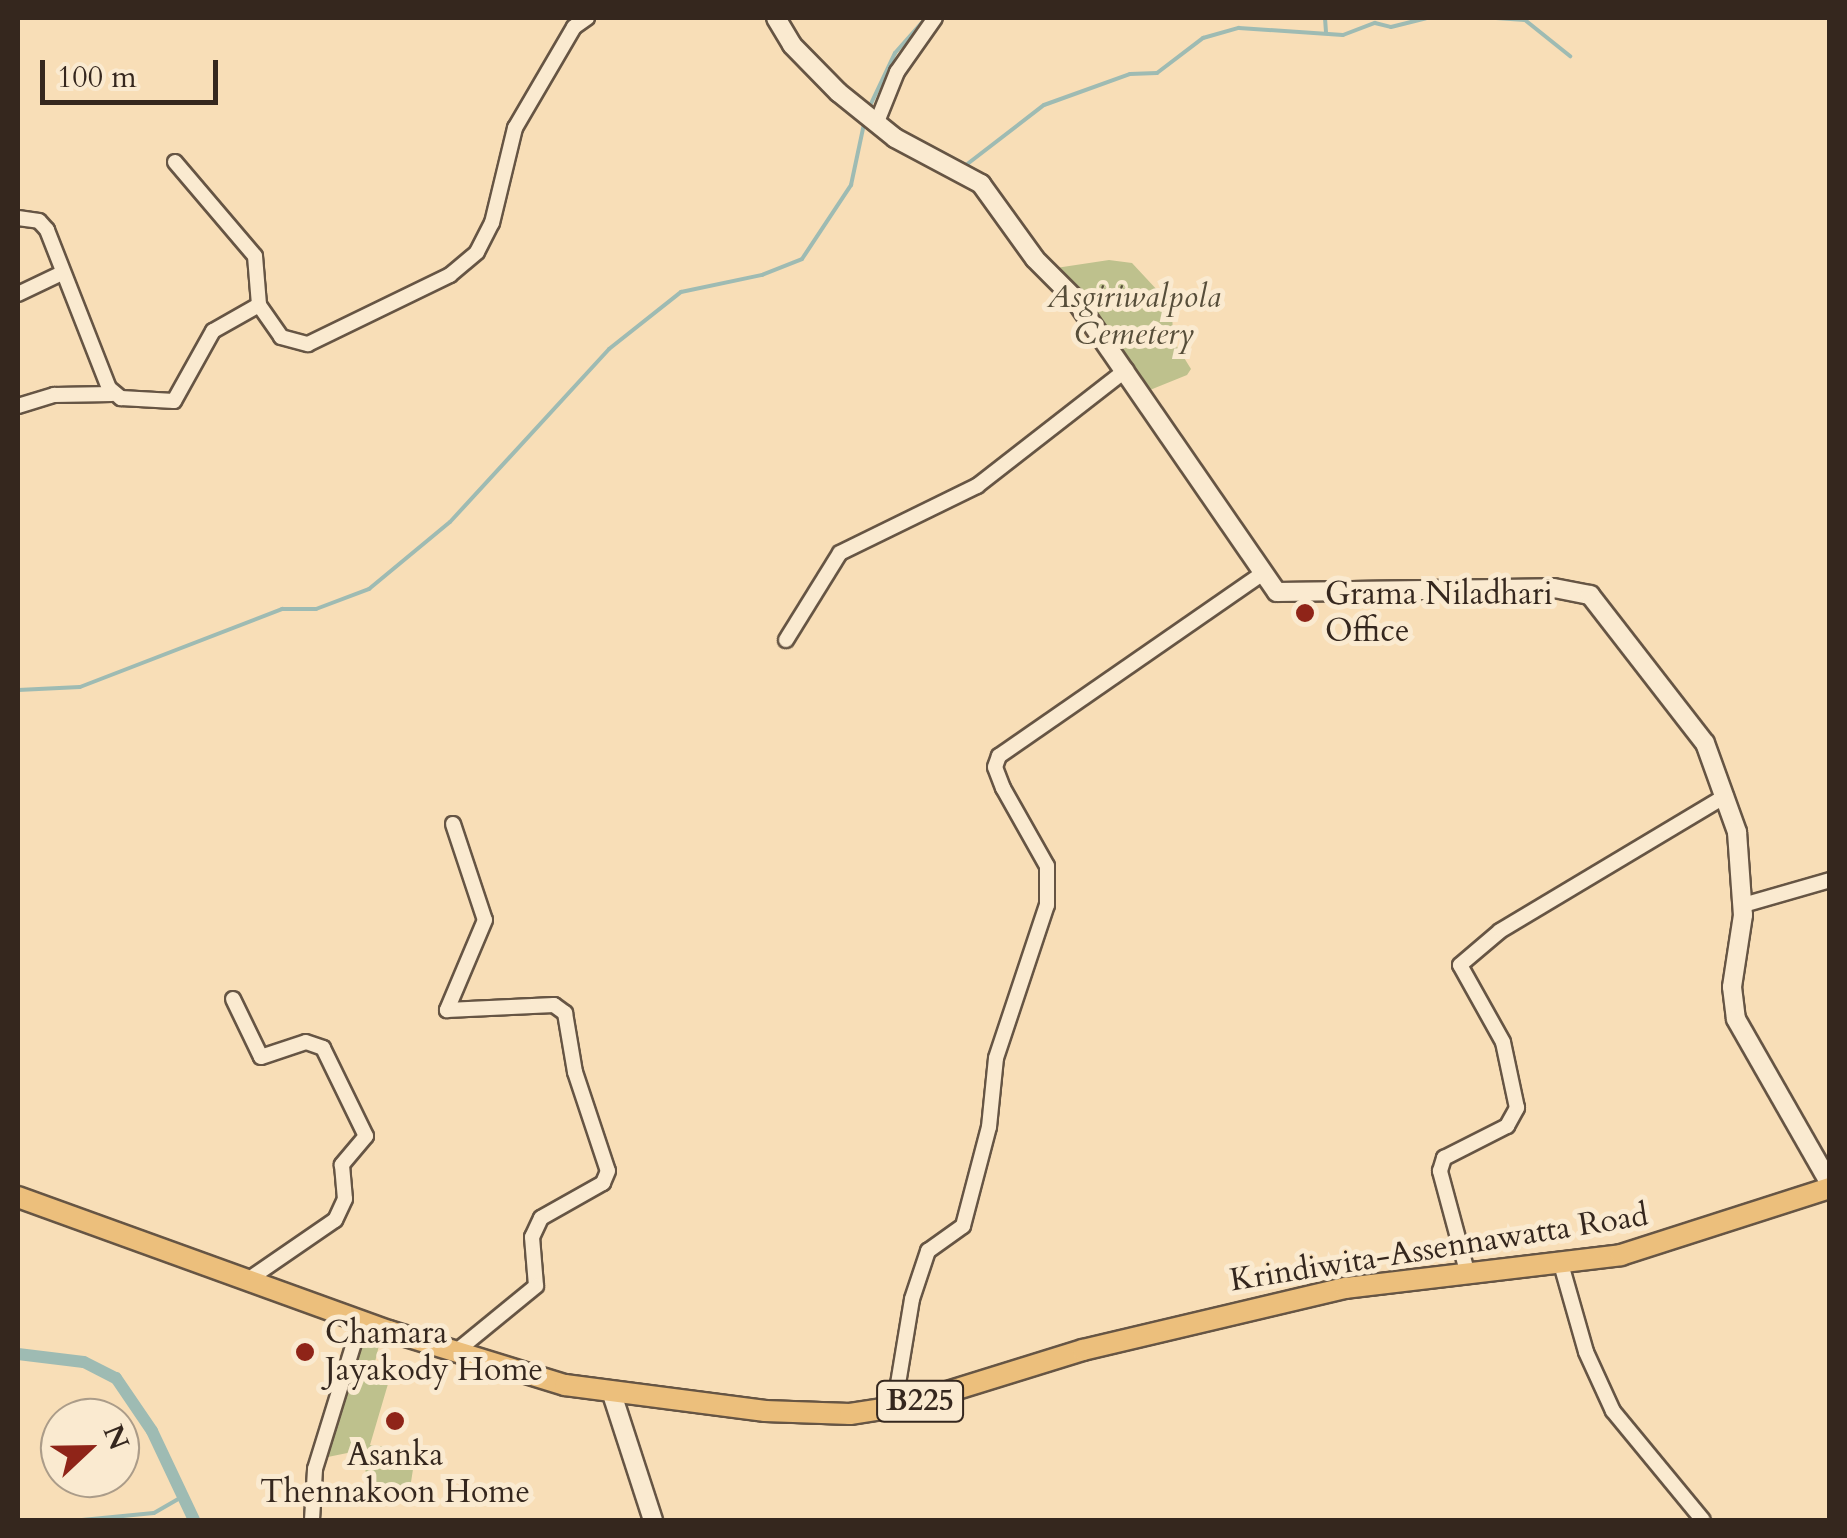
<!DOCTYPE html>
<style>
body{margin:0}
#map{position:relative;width:1847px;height:1538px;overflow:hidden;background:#f8deb7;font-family:Cardo,serif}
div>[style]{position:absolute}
.green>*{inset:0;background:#bec18d}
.stream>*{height:4px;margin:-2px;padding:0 2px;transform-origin:2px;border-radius:2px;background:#9ebbb3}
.canal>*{height:12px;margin:-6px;padding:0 6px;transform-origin:6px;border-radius:6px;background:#9ebbb3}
.roads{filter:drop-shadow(2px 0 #654) drop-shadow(-2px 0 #654) drop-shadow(0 2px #654) drop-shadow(0 -2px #654)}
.street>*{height:14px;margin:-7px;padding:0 7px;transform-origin:7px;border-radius:7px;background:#faead0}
.secondary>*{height:18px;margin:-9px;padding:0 9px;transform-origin:9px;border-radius:9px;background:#faead0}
.primary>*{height:20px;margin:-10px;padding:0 10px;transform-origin:10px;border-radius:10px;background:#ecbf7c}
.dots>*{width:28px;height:28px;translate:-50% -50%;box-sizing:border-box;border:5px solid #faead0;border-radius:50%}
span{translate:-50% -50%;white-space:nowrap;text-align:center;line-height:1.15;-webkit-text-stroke:10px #faead0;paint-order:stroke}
.shield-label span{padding:2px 8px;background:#faead0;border:2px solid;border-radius:8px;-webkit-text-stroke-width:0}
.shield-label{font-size:30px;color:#35271e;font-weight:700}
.park-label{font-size:32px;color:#574e3a;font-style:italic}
.poi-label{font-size:32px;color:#35271e}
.left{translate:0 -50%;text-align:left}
.street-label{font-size:32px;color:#35271e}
.frame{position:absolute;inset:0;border:20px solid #35271e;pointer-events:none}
.north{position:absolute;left:40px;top:1398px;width:100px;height:100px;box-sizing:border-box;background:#faead0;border:2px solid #ab9c89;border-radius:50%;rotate:68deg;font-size:28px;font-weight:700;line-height:40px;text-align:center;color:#35271e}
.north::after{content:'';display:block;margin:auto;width:35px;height:45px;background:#8f2418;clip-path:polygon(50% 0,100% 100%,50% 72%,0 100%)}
.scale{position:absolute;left:40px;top:60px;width:178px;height:45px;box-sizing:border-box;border:5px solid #35271e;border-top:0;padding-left:12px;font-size:30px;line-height:35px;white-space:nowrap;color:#35271e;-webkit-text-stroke:8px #faead0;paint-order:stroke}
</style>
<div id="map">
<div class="green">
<i style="clip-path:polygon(1109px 260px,1132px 263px,1172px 306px,1173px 340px,1191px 369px,1187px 375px,1145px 392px,1056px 268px)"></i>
<i style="clip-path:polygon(361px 1320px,383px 1329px,375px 1362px,393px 1367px,370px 1445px,416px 1450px,409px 1495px,378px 1502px,369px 1491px,362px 1450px,318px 1459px)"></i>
</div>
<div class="stream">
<i style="left:1325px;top:18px;width:15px;rotate:86deg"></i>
<i style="left:1496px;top:18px;width:29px;rotate:4deg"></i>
<i style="left:1525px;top:20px;width:58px;rotate:38.7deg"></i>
<i style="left:868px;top:110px;width:63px;rotate:-64.7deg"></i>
<i style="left:895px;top:53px;width:47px;rotate:-48.5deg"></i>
<i style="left:895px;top:128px;width:80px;rotate:27.5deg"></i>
<i style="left:966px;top:165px;width:98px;rotate:-37.6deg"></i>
<i style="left:1044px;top:105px;width:91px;rotate:-19.8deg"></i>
<i style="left:1130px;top:74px;width:27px;rotate:-2deg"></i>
<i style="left:1157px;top:73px;width:58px;rotate:-37.3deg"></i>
<i style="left:1203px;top:38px;width:37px;rotate:-16deg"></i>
<i style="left:1239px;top:28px;width:104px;rotate:3.9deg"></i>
<i style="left:1343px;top:35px;width:34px;rotate:-21deg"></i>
<i style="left:1375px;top:23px;width:16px;rotate:14deg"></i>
<i style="left:1391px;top:27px;width:36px;rotate:-14deg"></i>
<i style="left:18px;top:690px;width:62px;rotate:-2.8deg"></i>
<i style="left:80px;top:687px;width:217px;rotate:-21.1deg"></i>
<i style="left:282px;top:609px;width:34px"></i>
<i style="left:316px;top:609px;width:57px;rotate:-20.7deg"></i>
<i style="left:369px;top:589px;width:105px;rotate:-39.6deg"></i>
<i style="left:450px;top:522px;width:235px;rotate:-47.4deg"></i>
<i style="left:609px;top:349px;width:92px;rotate:-38.4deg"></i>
<i style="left:681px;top:292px;width:83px;rotate:-11.9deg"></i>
<i style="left:762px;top:275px;width:43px;rotate:-21.8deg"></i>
<i style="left:802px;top:259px;width:89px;rotate:-56.5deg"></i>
<i style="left:851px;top:185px;width:62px;rotate:-78deg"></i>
<i style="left:82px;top:1520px;width:72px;rotate:-5.6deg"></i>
<i style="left:154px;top:1513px;width:32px;rotate:-30deg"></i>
</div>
<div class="canal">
<i style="left:18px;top:1354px;width:66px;rotate:6.9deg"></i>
<i style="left:84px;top:1362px;width:36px;rotate:27deg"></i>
<i style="left:116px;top:1378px;width:64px;rotate:55.8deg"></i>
<i style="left:152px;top:1431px;width:98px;rotate:64.7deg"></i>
</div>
<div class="roads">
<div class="street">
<i style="left:877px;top:122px;width:54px;rotate:-68.2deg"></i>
<i style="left:897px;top:72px;width:66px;rotate:-54.9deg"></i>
<i style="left:175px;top:162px;width:123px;rotate:49.6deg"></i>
<i style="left:255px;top:256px;width:49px;rotate:85.3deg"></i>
<i style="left:259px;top:305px;width:39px;rotate:55deg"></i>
<i style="left:281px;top:337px;width:28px;rotate:15deg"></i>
<i style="left:308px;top:344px;width:158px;rotate:-25.9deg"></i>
<i style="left:450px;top:275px;width:35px;rotate:-40deg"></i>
<i style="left:477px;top:252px;width:33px;rotate:-63deg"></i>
<i style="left:492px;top:223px;width:98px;rotate:-76.4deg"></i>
<i style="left:515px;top:128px;width:117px;rotate:-59.7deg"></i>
<i style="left:574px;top:27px;width:16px;rotate:-35deg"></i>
<i style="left:18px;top:218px;width:21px;rotate:8deg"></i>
<i style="left:39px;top:221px;width:12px;rotate:48deg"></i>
<i style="left:47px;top:230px;width:170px;rotate:68.6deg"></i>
<i style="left:109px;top:388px;width:16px;rotate:40deg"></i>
<i style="left:121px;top:398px;width:53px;rotate:3.2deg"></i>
<i style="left:174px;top:401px;width:80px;rotate:-60.9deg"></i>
<i style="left:213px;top:331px;width:53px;rotate:-29.5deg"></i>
<i style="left:18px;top:294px;width:47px;rotate:-25.5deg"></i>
<i style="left:18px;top:406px;width:38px;rotate:-17deg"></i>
<i style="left:54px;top:395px;width:58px;rotate:-1deg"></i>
<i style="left:786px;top:640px;width:102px;rotate:-58.2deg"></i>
<i style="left:840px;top:553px;width:153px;rotate:-26.1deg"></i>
<i style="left:977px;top:486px;width:189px;rotate:-37.9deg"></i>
<i style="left:453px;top:824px;width:101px;rotate:71.6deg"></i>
<i style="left:485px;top:920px;width:98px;rotate:112.9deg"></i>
<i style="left:447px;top:1010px;width:107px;rotate:-2.7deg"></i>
<i style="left:554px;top:1005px;width:14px;rotate:36deg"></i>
<i style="left:565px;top:1013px;width:60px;rotate:80.4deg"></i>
<i style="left:575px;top:1072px;width:104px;rotate:71.6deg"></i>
<i style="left:608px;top:1171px;width:13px;rotate:113deg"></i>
<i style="left:603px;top:1183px;width:71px;rotate:150.6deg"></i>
<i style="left:541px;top:1218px;width:21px;rotate:115deg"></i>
<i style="left:532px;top:1237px;width:49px;rotate:85.3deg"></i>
<i style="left:536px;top:1286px;width:106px;rotate:140.7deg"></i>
<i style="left:1743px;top:905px;width:91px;rotate:-16deg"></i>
<i style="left:233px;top:999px;width:64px;rotate:64.2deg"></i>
<i style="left:261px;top:1057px;width:47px;rotate:-18.4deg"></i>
<i style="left:306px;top:1042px;width:18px;rotate:19deg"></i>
<i style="left:323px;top:1048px;width:98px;rotate:64deg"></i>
<i style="left:366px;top:1136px;width:38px;rotate:130deg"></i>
<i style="left:342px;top:1165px;width:34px;rotate:85deg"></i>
<i style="left:345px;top:1199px;width:23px;rotate:115deg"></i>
<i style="left:335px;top:1220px;width:101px;rotate:145.5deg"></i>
<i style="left:1561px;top:1264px;width:91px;rotate:74.1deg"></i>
<i style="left:1586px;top:1352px;width:65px;rotate:65.4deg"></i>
<i style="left:1613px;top:1411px;width:141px;rotate:50.5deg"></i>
<i style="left:1468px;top:1275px;width:108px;rotate:-105.1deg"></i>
<i style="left:1440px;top:1171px;width:14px;rotate:-73deg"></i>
<i style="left:1444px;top:1158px;width:71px;rotate:-26.9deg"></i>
<i style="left:1507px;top:1126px;width:21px;rotate:-61deg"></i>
<i style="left:1517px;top:1108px;width:67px;rotate:-102deg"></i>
<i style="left:1503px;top:1042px;width:88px;rotate:-119.2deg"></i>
<i style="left:1460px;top:965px;width:52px;rotate:-40.4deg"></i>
<i style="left:1500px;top:931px;width:263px;rotate:-30.9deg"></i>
<i style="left:894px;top:1408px;width:110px;rotate:-80.6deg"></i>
<i style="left:912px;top:1299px;width:51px;rotate:-71.6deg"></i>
<i style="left:928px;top:1251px;width:43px;rotate:-35.5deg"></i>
<i style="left:963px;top:1226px;width:102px;rotate:-75.3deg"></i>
<i style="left:989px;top:1127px;width:69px;rotate:-84.2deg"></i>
<i style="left:996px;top:1058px;width:161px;rotate:-71.6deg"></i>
<i style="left:1047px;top:905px;width:39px;rotate:-90deg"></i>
<i style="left:1047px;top:866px;width:90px;rotate:-119.4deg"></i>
<i style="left:1003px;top:788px;width:22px;rotate:-111deg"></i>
<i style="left:995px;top:767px;width:12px;rotate:-70deg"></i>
<i style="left:999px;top:756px;width:320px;rotate:-34.7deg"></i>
<i style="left:312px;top:1520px;width:51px;rotate:-86.6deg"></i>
<i style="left:315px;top:1469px;width:156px;rotate:-72.8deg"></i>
</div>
<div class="secondary">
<i style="left:776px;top:18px;width:31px;rotate:59deg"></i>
<i style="left:792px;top:45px;width:66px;rotate:45.6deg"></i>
<i style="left:838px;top:92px;width:73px;rotate:38.9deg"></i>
<i style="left:895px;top:138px;width:98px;rotate:28.1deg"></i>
<i style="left:981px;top:184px;width:92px;rotate:54.2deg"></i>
<i style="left:1035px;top:259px;width:55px;rotate:45deg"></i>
<i style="left:1074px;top:298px;width:357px;rotate:55.4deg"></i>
<i style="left:1277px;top:592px;width:277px;rotate:-0.8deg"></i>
<i style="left:1554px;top:588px;width:37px;rotate:11deg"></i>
<i style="left:1590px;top:595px;width:187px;rotate:52.2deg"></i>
<i style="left:1705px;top:743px;width:95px;rotate:70.2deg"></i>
<i style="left:1737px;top:832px;width:83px;rotate:85.9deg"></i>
<i style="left:1743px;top:915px;width:73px;rotate:98.7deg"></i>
<i style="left:1732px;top:987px;width:32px;rotate:83deg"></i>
<i style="left:1736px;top:1019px;width:190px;rotate:60.3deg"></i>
<i style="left:612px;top:1394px;width:133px;rotate:72deg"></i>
</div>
<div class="primary">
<i style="left:18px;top:1197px;width:394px;rotate:19.9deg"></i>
<i style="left:389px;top:1331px;width:184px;rotate:17.1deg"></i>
<i style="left:565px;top:1385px;width:202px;rotate:7.4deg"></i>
<i style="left:765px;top:1411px;width:85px;rotate:2deg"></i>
<i style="left:850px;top:1414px;width:53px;rotate:-8.7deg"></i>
<i style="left:902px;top:1406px;width:189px;rotate:-17.2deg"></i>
<i style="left:1083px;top:1350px;width:270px;rotate:-13.3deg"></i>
<i style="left:1346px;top:1288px;width:277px;rotate:-6.8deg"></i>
<i style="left:1621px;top:1255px;width:219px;rotate:-17.8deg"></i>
</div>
</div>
<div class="dots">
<i style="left:1305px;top:613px;background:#8f2418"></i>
<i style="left:305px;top:1352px;background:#8f2418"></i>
<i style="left:395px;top:1421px;background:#8f2418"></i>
</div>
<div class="shield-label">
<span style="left:920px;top:1401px">B225</span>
</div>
<div class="park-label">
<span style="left:1134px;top:316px">Asgiriwalpola<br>Cemetery</span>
</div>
<div class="poi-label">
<span class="left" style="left:1325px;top:613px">Grama Niladhari<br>Office</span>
<span class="left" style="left:325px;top:1352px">Chamara<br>Jayakody Home</span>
<span style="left:395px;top:1474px">Asanka<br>Thennakoon Home</span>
</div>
<div class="street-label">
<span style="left:1439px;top:1248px;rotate:-9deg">Krindiwita-Assennawatta Road</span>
</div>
<div class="frame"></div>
<div class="north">N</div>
<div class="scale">100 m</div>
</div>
